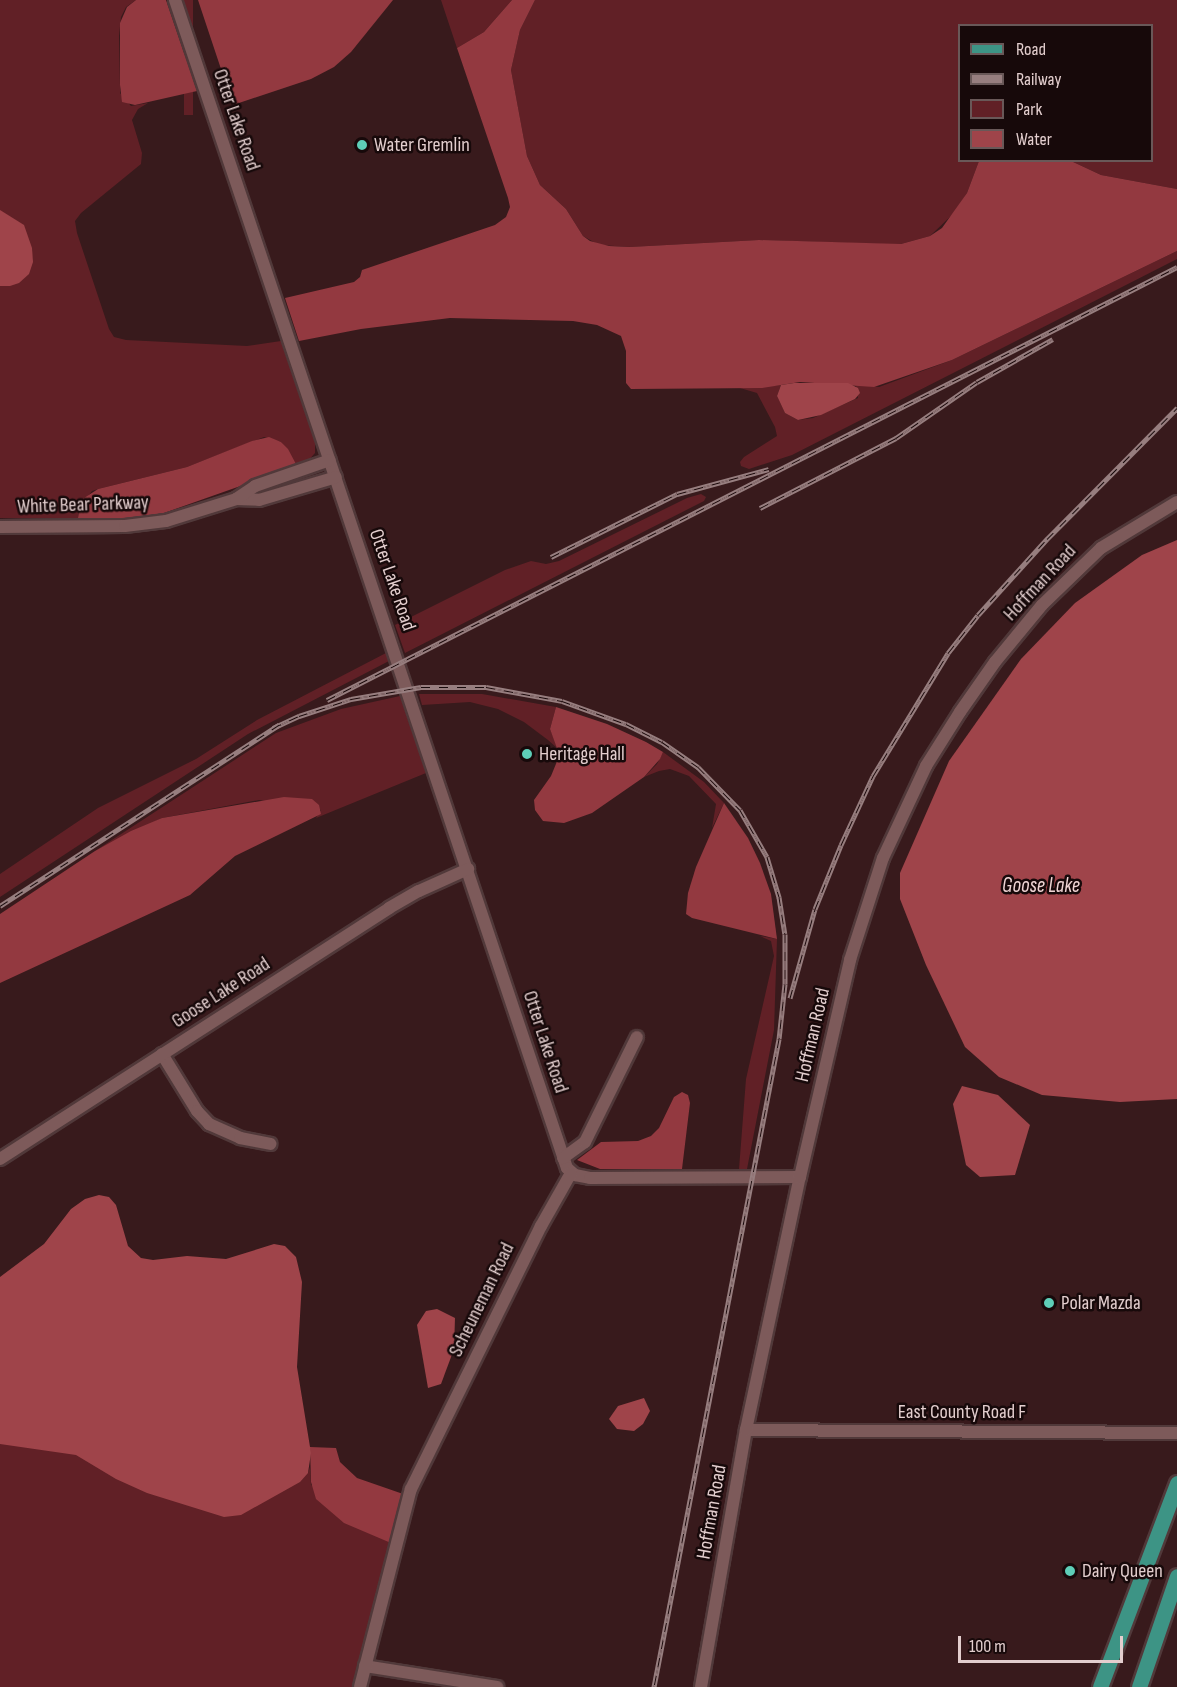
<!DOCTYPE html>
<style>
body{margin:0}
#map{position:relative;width:1177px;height:1687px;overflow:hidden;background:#381a1c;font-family:"Sofia Sans Condensed",sans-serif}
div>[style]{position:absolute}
.green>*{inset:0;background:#612026;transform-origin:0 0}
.forest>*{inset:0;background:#933940}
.water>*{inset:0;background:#9f444a}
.roads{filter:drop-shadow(2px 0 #51393a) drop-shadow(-2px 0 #51393a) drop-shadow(0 2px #51393a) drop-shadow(0 -2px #51393a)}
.minor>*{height:12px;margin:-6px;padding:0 6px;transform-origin:6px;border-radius:6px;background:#7d5a5a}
.major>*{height:15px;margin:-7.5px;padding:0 7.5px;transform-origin:7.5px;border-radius:7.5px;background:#3d9485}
.rail>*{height:5px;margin-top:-2.5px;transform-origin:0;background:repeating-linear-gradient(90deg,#17090a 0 9px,#977e7f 0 18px);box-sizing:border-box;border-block:2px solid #977e7f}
.dots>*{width:16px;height:16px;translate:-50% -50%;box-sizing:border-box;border:3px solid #17090a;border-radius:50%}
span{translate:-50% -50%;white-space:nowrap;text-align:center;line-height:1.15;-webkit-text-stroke:5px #17090a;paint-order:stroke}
.street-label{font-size:20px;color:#e3cece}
.poi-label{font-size:20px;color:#e3cece}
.left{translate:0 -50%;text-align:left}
.water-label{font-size:21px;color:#f0d5d5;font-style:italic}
.legend{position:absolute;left:958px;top:24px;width:195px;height:138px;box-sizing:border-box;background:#17090a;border:2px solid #695858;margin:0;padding:8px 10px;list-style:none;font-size:18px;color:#e3cece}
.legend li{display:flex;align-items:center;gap:12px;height:30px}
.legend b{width:30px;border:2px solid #695858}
.scale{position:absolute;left:958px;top:1636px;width:165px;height:27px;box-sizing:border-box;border:3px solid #e3cece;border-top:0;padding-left:8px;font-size:18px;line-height:21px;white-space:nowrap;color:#e3cece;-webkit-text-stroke:4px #17090a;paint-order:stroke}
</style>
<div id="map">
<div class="green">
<i style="clip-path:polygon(0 0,136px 0,126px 7px,121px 17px,119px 36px,120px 85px,120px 93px,131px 106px,148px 103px,138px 109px,132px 120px,142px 153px,141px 164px,81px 213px,75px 221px,77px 233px,109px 329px,114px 337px,126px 340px,247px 346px,281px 341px,315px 442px,315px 453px,308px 461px,297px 466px,281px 442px,264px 437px,187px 467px,98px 489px,92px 491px,79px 508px,78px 518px,0 518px)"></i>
<i style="left:184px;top:0;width:9px;height:115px"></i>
<i style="clip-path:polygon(441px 0,512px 0,484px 32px,457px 48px)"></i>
<i style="clip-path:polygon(535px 0,1177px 0,1177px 189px,1101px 175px,1071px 161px,1152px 160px,1152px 26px,960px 26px,960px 160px,979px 161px,967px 193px,954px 213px,930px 236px,901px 244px,882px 244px,759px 240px,630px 247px,599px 245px,583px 236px,566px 209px,540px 185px,527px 156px,511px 70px,520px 30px)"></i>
<i style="clip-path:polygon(1177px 251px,1177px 259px,792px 455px,749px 469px,741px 466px,740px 462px,744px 457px,777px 436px,775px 427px,757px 393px,740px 388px,781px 385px,777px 396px,785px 413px,798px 420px,813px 418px,858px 398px,856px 386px,852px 384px,879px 387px,952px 360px)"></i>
<i style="clip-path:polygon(701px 494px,706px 497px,704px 501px,405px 653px,395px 625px,505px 570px,531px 561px,546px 564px,559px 561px,687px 498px)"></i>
<i style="clip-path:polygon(386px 653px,389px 661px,248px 734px,0 897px,0 874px,98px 808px,196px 759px,257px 720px)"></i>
<i style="clip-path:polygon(419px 694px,482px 694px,556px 707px,550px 729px,558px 748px,558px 757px,557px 748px,548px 740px,524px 722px,498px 709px,470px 702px,422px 705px)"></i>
<i style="clip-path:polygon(400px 696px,426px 773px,316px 818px,321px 810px,259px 800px,162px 818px,95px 851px,276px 733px,341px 709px)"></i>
<i style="clip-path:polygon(663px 752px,704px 782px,724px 803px,712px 828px,716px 804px,689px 776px,670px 769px,659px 771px,644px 777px,657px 764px)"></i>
<i style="clip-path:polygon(760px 936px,777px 939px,774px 1030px,747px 1169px,739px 1169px,746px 1079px,774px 956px,771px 941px)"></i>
<i style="clip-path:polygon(0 1372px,308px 1473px,310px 1467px,311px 1485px,399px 1516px,353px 1687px,0 1687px)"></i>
</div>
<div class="forest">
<i style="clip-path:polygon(136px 0,166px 0,197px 91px,135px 105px,122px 102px,120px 85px,120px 23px,127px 7px)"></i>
<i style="clip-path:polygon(198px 0,393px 0,351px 52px,334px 67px,311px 79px,233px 105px)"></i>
<i style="clip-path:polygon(512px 0,535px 0,520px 30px,511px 70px,527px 156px,540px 185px,566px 209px,583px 236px,590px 241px,609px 246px,630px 247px,759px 240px,901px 244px,930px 236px,942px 228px,967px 193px,979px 161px,1071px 161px,1101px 175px,1177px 189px,1177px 251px,952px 360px,874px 387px,800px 382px,762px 388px,631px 389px,626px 383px,626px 351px,621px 336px,597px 325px,573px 321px,450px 318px,361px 329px,299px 341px,285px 298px,354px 282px,360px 277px,362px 270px,495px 225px,506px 217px,510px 207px,508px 198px,457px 48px,484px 32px)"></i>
<i style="clip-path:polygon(269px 437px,281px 442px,288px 449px,297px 466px,164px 513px,132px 518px,78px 518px,81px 500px,98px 489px,187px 467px,252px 441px)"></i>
<i style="clip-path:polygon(556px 707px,607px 724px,646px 742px,663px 752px,660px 759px,644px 777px,592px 813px,564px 823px,543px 821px,535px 810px,534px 800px,551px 776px,558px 759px,558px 751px,550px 729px)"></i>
<i style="clip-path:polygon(284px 797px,312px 799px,319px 805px,321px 814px,235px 856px,190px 895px,0 983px,0 914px,95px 851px,131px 831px,162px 818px)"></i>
<i style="clip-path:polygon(724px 803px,748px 838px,760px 863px,771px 894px,777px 939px,692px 918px,686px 914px,688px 893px,696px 867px)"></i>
<i style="clip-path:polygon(682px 1092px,688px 1095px,690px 1103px,682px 1169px,600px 1169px,577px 1160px,601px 1142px,638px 1141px,651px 1136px,659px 1128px,674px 1097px)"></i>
<i style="clip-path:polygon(310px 1447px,336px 1448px,340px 1462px,357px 1478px,406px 1495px,391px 1543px,344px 1523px,316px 1499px,311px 1482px)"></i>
</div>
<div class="water">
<i style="clip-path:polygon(0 210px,24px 225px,32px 248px,33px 262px,29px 274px,19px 283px,10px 286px,0 286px)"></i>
<i style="clip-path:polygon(794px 383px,848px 383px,858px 388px,860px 393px,855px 399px,821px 415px,798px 420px,785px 413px,777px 396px,781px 385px)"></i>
<i style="clip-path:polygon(1177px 540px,1177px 1099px,1120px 1102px,1042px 1095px,999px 1077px,965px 1047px,926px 965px,900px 899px,900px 873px,949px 761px,1021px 659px,1075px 603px,1142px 555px)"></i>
<i style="clip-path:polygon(962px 1086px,998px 1095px,1030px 1125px,1015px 1175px,980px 1177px,966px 1165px,953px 1104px)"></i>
<i style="clip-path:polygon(99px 1195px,109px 1197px,116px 1205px,128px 1246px,141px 1258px,153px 1260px,187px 1256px,226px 1259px,274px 1244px,285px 1246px,296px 1257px,302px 1282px,297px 1367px,311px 1453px,308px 1473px,300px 1482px,241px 1515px,224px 1517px,147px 1493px,116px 1479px,76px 1455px,0 1444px,0 1277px,44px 1244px,71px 1209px,85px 1199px)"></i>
<i style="clip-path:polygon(437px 1309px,455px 1318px,454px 1349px,441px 1384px,428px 1388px,417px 1325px,426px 1311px)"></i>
<i style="clip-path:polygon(644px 1398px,650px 1411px,643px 1424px,634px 1431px,617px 1429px,609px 1419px,618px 1406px)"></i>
</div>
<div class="roads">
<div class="minor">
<i style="left:175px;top:0;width:1232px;rotate:71.45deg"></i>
<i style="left:567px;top:1168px;width:11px;rotate:41deg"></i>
<i style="left:575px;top:1175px;width:15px;rotate:11deg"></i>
<i style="left:590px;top:1178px;width:210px;rotate:-0.3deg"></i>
<i style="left:236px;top:499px;width:23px;rotate:2deg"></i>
<i style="left:259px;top:500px;width:80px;rotate:-16.6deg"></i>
<i style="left:0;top:527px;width:125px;rotate:-0.5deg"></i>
<i style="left:125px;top:526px;width:41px;rotate:-7deg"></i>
<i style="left:166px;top:521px;width:73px;rotate:-17.4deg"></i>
<i style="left:236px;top:499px;width:23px;rotate:-34deg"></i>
<i style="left:255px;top:486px;width:79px;rotate:-19.1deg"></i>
<i style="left:162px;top:1054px;width:67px;rotate:58.4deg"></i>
<i style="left:197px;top:1111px;width:18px;rotate:47deg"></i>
<i style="left:209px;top:1124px;width:34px;rotate:24deg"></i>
<i style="left:240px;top:1138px;width:31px;rotate:11deg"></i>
<i style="left:563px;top:1158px;width:27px;rotate:-36deg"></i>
<i style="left:585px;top:1142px;width:117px;rotate:-63.7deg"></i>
<i style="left:0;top:1159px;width:463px;rotate:-32.8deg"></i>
<i style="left:389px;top:908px;width:34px;rotate:-30deg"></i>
<i style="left:419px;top:891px;width:54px;rotate:-24.2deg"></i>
<i style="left:746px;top:1430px;width:431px;rotate:0.4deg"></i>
<i style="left:365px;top:1666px;width:134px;rotate:9deg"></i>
<i style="left:360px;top:1687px;width:204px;rotate:-75.6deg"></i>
<i style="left:411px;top:1489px;width:293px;rotate:-63.7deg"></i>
<i style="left:541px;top:1226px;width:61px;rotate:-60.5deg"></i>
<i style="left:701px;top:1687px;width:261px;rotate:-80.1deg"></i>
<i style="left:746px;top:1430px;width:259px;rotate:-78deg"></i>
<i style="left:800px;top:1177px;width:223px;rotate:-77deg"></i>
<i style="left:850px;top:960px;width:107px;rotate:-72.1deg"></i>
<i style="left:883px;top:858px;width:102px;rotate:-64.9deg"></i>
<i style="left:926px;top:766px;width:64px;rotate:-57.8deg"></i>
<i style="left:960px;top:712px;width:61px;rotate:-55deg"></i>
<i style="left:995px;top:662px;width:74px;rotate:-50.5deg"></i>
<i style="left:1042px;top:605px;width:82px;rotate:-44deg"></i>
<i style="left:1101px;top:548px;width:89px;rotate:-31.2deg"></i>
</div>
<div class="major">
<i style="left:1100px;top:1687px;width:218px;rotate:-69.3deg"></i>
<i style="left:1139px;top:1687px;width:117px;rotate:-71.1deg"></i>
</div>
</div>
<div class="rail">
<i style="left:760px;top:508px;width:153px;rotate:-27.2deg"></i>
<i style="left:896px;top:438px;width:98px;rotate:-34.7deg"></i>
<i style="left:977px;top:382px;width:87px;rotate:-29.5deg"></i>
<i style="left:551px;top:557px;width:141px;rotate:-26.6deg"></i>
<i style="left:677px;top:494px;width:95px;rotate:-15.2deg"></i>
<i style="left:327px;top:700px;width:954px;rotate:-26.99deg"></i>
<i style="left:273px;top:728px;width:29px;rotate:-25deg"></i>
<i style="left:299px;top:716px;width:55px;rotate:-18.1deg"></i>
<i style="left:351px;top:699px;width:71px;rotate:-9.7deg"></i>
<i style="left:421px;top:687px;width:65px"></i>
<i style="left:486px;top:687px;width:77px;rotate:10.4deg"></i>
<i style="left:562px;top:701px;width:68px;rotate:19.8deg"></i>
<i style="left:626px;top:724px;width:40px;rotate:26.6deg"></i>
<i style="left:662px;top:742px;width:44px;rotate:34.8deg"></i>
<i style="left:698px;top:767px;width:60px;rotate:45.7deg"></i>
<i style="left:740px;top:810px;width:54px;rotate:60.1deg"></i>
<i style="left:767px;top:857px;width:42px;rotate:73.3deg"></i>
<i style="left:779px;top:897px;width:37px;rotate:81deg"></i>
<i style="left:785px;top:934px;width:50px;rotate:90deg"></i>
<i style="left:785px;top:984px;width:55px;rotate:96.2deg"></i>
<i style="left:779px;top:1039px;width:660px;rotate:100.92deg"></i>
<i style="left:0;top:906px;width:333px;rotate:-33deg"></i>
<i style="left:790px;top:998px;width:92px;rotate:-74.3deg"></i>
<i style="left:815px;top:909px;width:69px;rotate:-67.9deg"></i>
<i style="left:841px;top:845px;width:76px;rotate:-65.1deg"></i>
<i style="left:873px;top:776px;width:144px;rotate:-58.6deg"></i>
<i style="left:948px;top:653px;width:48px;rotate:-51.7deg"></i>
<i style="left:978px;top:615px;width:103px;rotate:-47.8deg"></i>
<i style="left:1047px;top:539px;width:185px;rotate:-45.2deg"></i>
</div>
<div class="dots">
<i style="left:362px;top:145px;background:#5eceb8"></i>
<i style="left:527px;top:754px;background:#5eceb8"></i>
<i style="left:1049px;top:1303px;background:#5eceb8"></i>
<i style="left:1070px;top:1571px;background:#5eceb8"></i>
</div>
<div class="street-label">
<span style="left:236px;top:120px;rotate:71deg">Otter Lake Road</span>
<span style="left:83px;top:505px;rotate:-2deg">White Bear Parkway</span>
<span style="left:392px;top:580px;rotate:71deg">Otter Lake Road</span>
<span style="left:1040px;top:583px;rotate:-47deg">Hoffman Road</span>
<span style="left:221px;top:993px;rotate:-33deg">Goose Lake Road</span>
<span style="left:813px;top:1035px;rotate:-77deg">Hoffman Road</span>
<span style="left:545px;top:1042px;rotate:72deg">Otter Lake Road</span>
<span style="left:482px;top:1300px;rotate:-64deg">Scheuneman Road</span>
<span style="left:962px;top:1412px">East County Road F</span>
<span style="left:712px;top:1512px;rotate:-80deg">Hoffman Road</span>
</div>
<div class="poi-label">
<span class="left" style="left:374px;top:145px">Water Gremlin</span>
<span class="left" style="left:539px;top:754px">Heritage Hall</span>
<span class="left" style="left:1061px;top:1303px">Polar Mazda</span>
<span class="left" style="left:1082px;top:1571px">Dairy Queen</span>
</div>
<div class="water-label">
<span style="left:1041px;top:886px">Goose Lake</span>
</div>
<ul class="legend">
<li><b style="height:8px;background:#3d9485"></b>Road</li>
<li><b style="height:8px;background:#977e7f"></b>Railway</li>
<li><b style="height:16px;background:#612026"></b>Park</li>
<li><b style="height:16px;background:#9f444a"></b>Water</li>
</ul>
<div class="scale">100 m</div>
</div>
